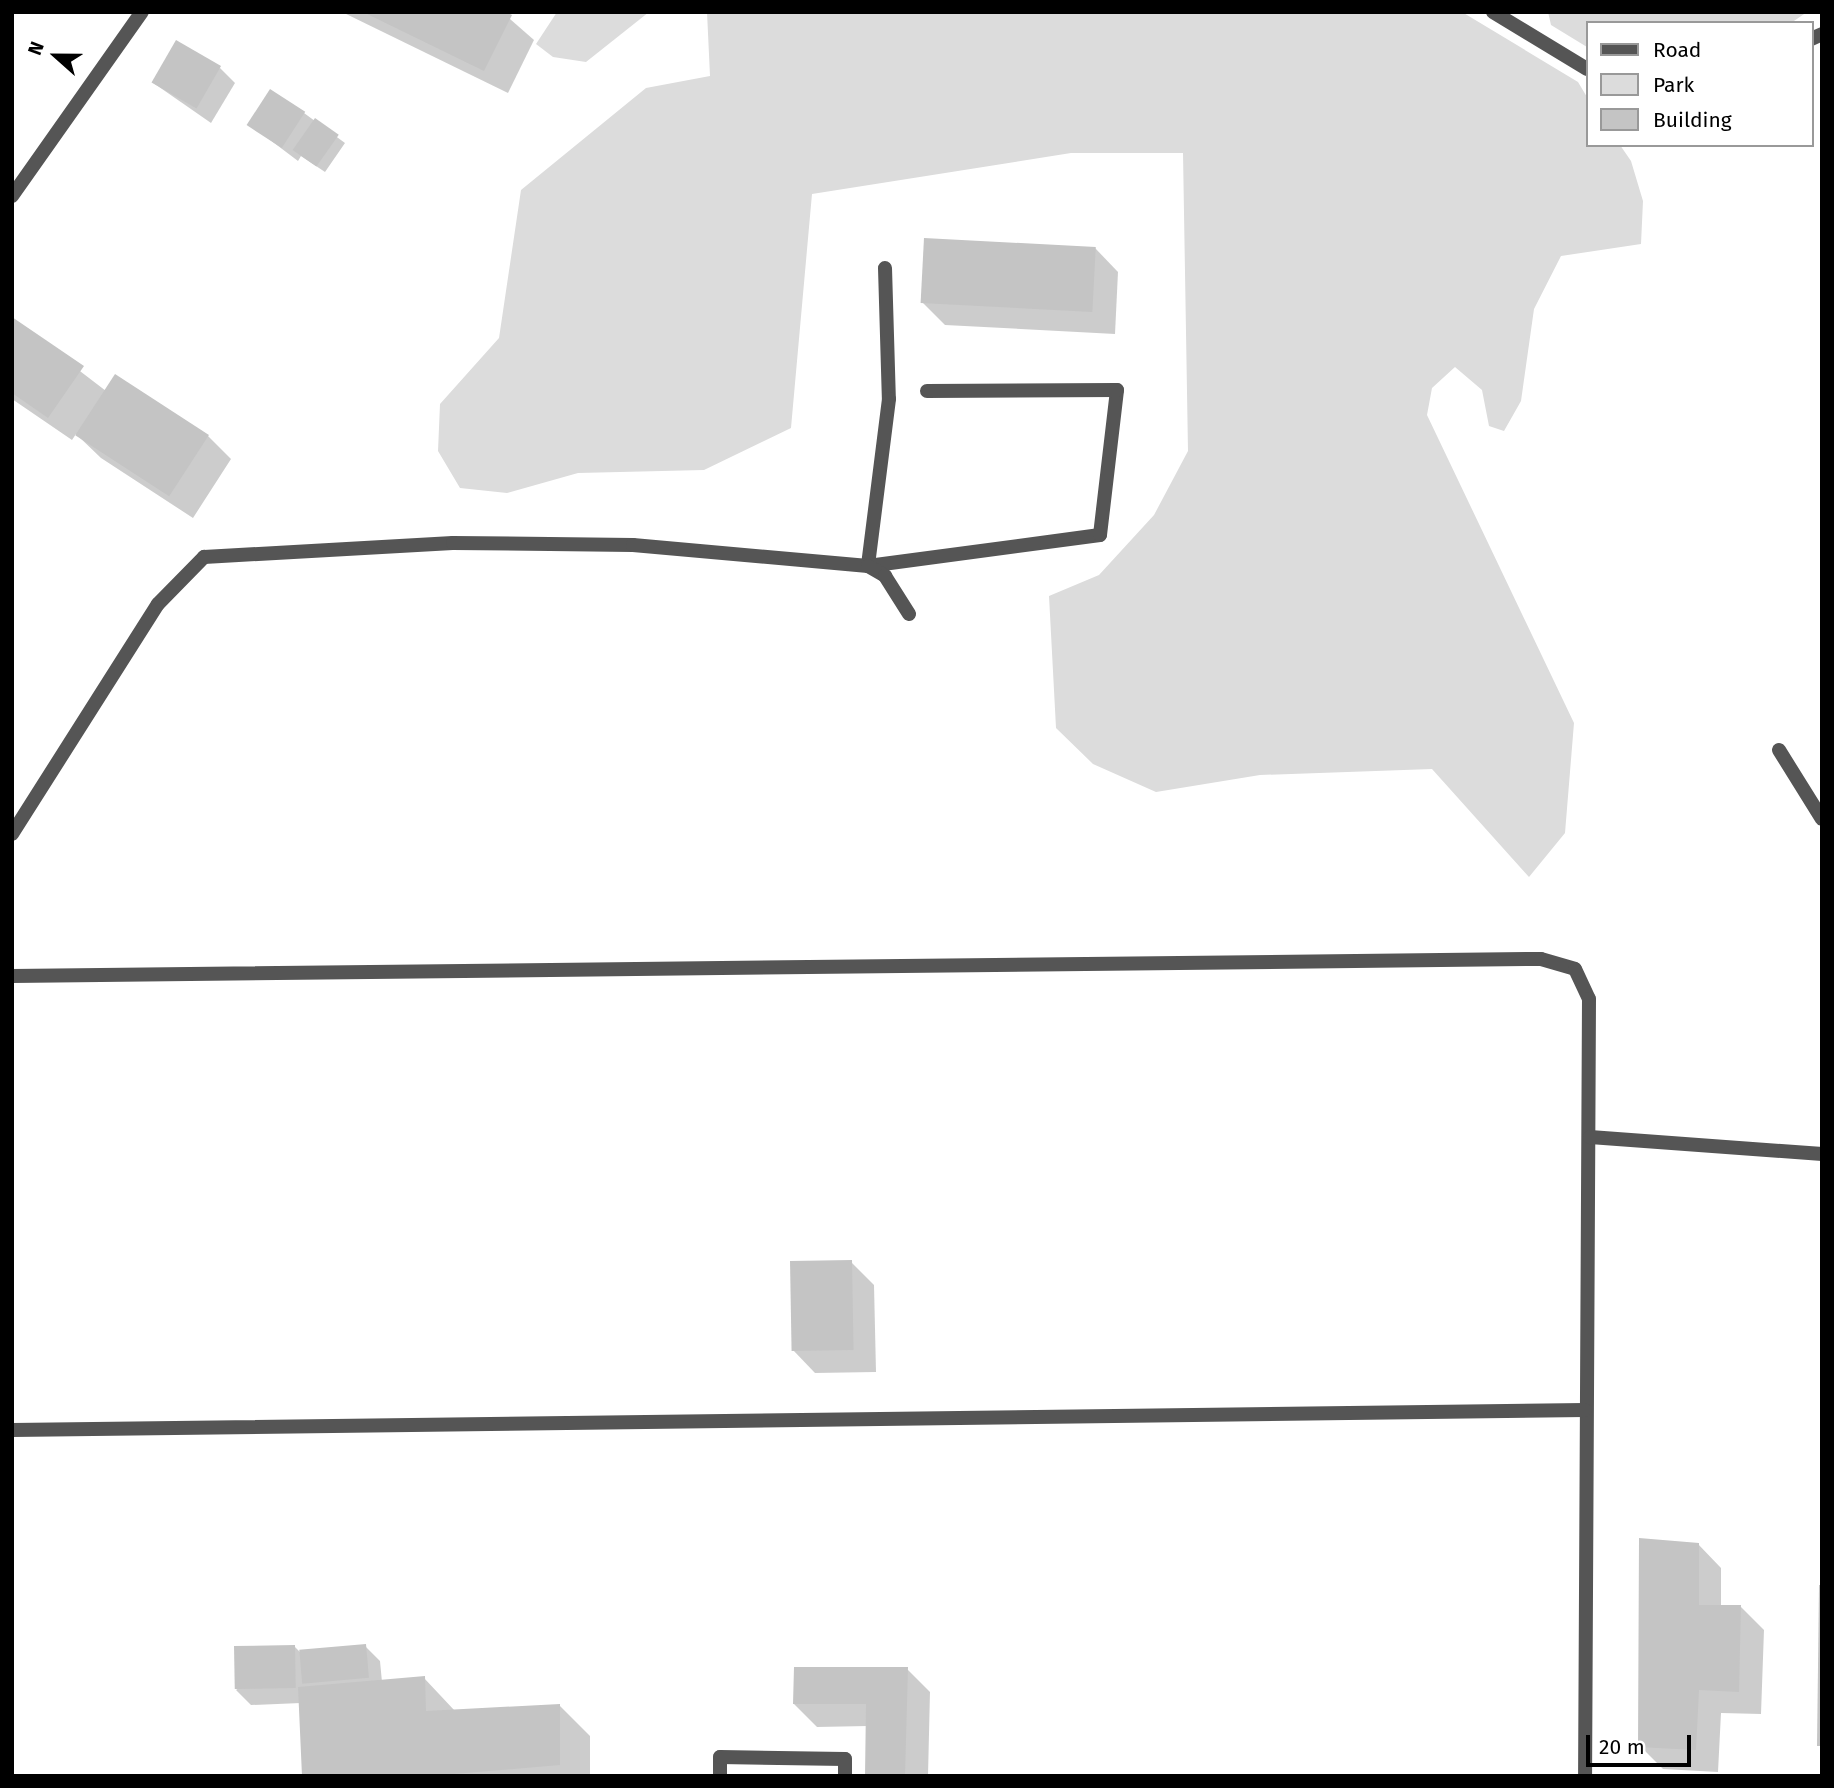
<!DOCTYPE html>
<style>
body{margin:0}
#map{position:relative;width:1834px;height:1788px;overflow:hidden;background:#fff;font-family:"Fira Sans",sans-serif}
div>[style]{position:absolute}
.green>*{inset:0;background:#dcdcdc}
.shadow>*{inset:0;background:#0003}
.building>*{inset:0;background:#c4c4c4;transform-origin:0 0}
.minor>*{height:14px;margin:-7px;padding:0 7px;transform-origin:7px;border-radius:7px;background:#555}
span{translate:-50% -50%;white-space:nowrap;text-align:center;line-height:1.15;-webkit-text-stroke:6px #fff;paint-order:stroke}
.frame{position:absolute;inset:0;border:14px solid #000;pointer-events:none}
.legend{position:absolute;left:1586px;top:21px;width:228px;height:126px;box-sizing:border-box;background:#fff;border:2px solid #999;margin:0;padding:9px 12px;list-style:none;font-size:21px;color:#000}
.legend li{display:flex;align-items:center;gap:14px;height:35px}
.legend b{width:35px;border:2px solid #999}
.north{position:absolute;left:21px;top:21px;width:70px;height:70px;-webkit-text-stroke:5px #fff;paint-order:stroke;rotate:291deg;font-size:19px;font-weight:700;line-height:28px;text-align:center;color:#000}
.north::after{content:'';display:block;margin:auto;width:24px;height:32px;background:#000;clip-path:polygon(50% 0,100% 100%,50% 72%,0 100%)}
.scale{position:absolute;left:1586px;top:1735px;width:105px;height:32px;box-sizing:border-box;border:4px solid #000;border-top:0;padding-left:9px;font-size:21px;line-height:24px;white-space:nowrap;color:#000;-webkit-text-stroke:5px #fff;paint-order:stroke}
</style>
<div id="map">
<div class="green">
<i style="clip-path:polygon(557px 12px,649px 12px,586px 62px,553px 57px,536px 44px)"></i>
<i style="clip-path:polygon(707px 12px,1462px 12px,1578px 82px,1587px 97px,1587px 145px,1620px 145px,1631px 161px,1643px 201px,1641px 244px,1561px 256px,1534px 309px,1521px 401px,1504px 431px,1489px 426px,1482px 390px,1455px 367px,1432px 388px,1427px 415px,1574px 723px,1565px 833px,1529px 877px,1432px 769px,1260px 775px,1156px 792px,1093px 764px,1056px 728px,1049px 596px,1099px 575px,1154px 515px,1188px 451px,1183px 153px,1071px 153px,812px 194px,791px 428px,704px 470px,578px 473px,507px 493px,460px 488px,438px 451px,440px 404px,499px 338px,521px 190px,646px 88px,710px 76px)"></i>
<i style="clip-path:polygon(1548px 12px,1807px 12px,1791px 23px,1587px 23px,1587px 47px,1551px 25px)"></i>
</div>
<div class="shadow">
<i style="clip-path:polygon(342px 12px,502px 12px,534px 40px,508px 93px)"></i>
<i style="clip-path:polygon(220px 68px,235px 83px,211px 123px,152px 82px)"></i>
<i style="clip-path:polygon(304px 113px,345px 143px,325px 172px,301px 156px,298px 161px,249px 124px)"></i>
<i style="clip-path:polygon(1095px 248px,1118px 272px,1115px 334px,945px 325px,922px 302px)"></i>
<i style="clip-path:polygon(12px 319px,106px 391px,208px 436px,231px 459px,193px 518px,101px 458px,76px 434px,72px 440px,12px 399px)"></i>
<i style="clip-path:polygon(851px 1262px,874px 1285px,876px 1372px,815px 1373px,792px 1349px)"></i>
<i style="clip-path:polygon(1698px 1544px,1721px 1568px,1721px 1607px,1741px 1607px,1764px 1630px,1761px 1714px,1721px 1713px,1718px 1772px,1663px 1769px,1640px 1746px)"></i>
<i style="clip-path:polygon(294px 1646px,301px 1653px,365px 1646px,380px 1661px,382px 1682px,424px 1678px,455px 1711px,559px 1705px,590px 1736px,590px 1776px,304px 1776px,301px 1703px,251px 1705px,236px 1690px)"></i>
<i style="clip-path:polygon(907px 1669px,930px 1692px,928px 1776px,867px 1776px,868px 1726px,817px 1727px,794px 1704px)"></i>
</div>
<div class="building">
<i style="clip-path:polygon(363px 12px,506px 12px,512px 15px,484px 71px)"></i>
<i style="left:176px;top:40px;width:52px;height:49px;rotate:30deg"></i>
<i style="left:270px;top:89px;width:42px;height:43px;rotate:33deg"></i>
<i style="left:315px;top:118px;width:29px;height:39px;rotate:35deg"></i>
<i style="left:924px;top:238px;width:172px;height:65px;rotate:3deg"></i>
<i style="clip-path:polygon(12px 317px,84px 366px,48px 418px,12px 393px)"></i>
<i style="left:115px;top:374px;width:112px;height:73px;rotate:33deg"></i>
<i style="left:852px;top:1260px;width:90px;height:62px;rotate:89deg"></i>
<i style="clip-path:polygon(1639px 1538px,1699px 1543px,1699px 1605px,1741px 1605px,1739px 1692px,1699px 1690px,1696px 1750px,1638px 1747px)"></i>
<i style="clip-path:polygon(1819px 1585px,1822px 1585px,1822px 1746px,1817px 1746px)"></i>
<i style="left:366px;top:1644px;width:34px;height:67px;rotate:85deg"></i>
<i style="left:295px;top:1645px;width:43px;height:61px;rotate:89deg"></i>
<i style="clip-path:polygon(794px 1667px,908px 1667px,905px 1776px,865px 1776px,866px 1704px,793px 1704px)"></i>
<i style="clip-path:polygon(425px 1676px,426px 1711px,560px 1704px,560px 1765px,430px 1776px,302px 1776px,298px 1687px)"></i>
</div>
<div class="minor">
<i style="left:1493px;top:12px;width:110px;rotate:31.2deg"></i>
<i style="left:1811px;top:39px;width:12px;rotate:-24deg"></i>
<i style="left:12px;top:196px;width:225px;rotate:-54.8deg"></i>
<i style="left:885px;top:268px;width:131px;rotate:88.3deg"></i>
<i style="left:889px;top:399px;width:168px;rotate:97.2deg"></i>
<i style="left:868px;top:566px;width:234px;rotate:-7.6deg"></i>
<i style="left:1100px;top:535px;width:146px;rotate:-83.3deg"></i>
<i style="left:1117px;top:390px;width:190px;rotate:179.7deg"></i>
<i style="left:1779px;top:750px;width:81px;rotate:58.1deg"></i>
<i style="left:12px;top:834px;width:272px;rotate:-57.6deg"></i>
<i style="left:158px;top:604px;width:66px;rotate:-45.6deg"></i>
<i style="left:204px;top:557px;width:249px;rotate:-3.2deg"></i>
<i style="left:453px;top:543px;width:180px;rotate:0.6deg"></i>
<i style="left:633px;top:545px;width:236px;rotate:5.1deg"></i>
<i style="left:868px;top:566px;width:20px;rotate:30deg"></i>
<i style="left:885px;top:576px;width:45px;rotate:57.7deg"></i>
<i style="left:12px;top:976px;width:1529px;rotate:-0.64deg"></i>
<i style="left:1541px;top:959px;width:35px;rotate:16deg"></i>
<i style="left:1575px;top:969px;width:33px;rotate:65deg"></i>
<i style="left:1589px;top:999px;width:777px;rotate:90.29deg"></i>
<i style="left:1590px;top:1137px;width:233px;rotate:4.2deg"></i>
<i style="left:12px;top:1430px;width:1573px;rotate:-0.73deg"></i>
<i style="left:720px;top:1776px;width:19px;rotate:-90deg"></i>
<i style="left:720px;top:1757px;width:125px;rotate:0.9deg"></i>
<i style="left:845px;top:1759px;width:17px;rotate:90deg"></i>
</div>
<div class="frame"></div>
<ul class="legend">
<li><b style="height:9px;background:#555"></b>Road</li>
<li><b style="height:19px;background:#dcdcdc"></b>Park</li>
<li><b style="height:19px;background:#c4c4c4"></b>Building</li>
</ul>
<div class="north">N</div>
<div class="scale">20 m</div>
</div>
